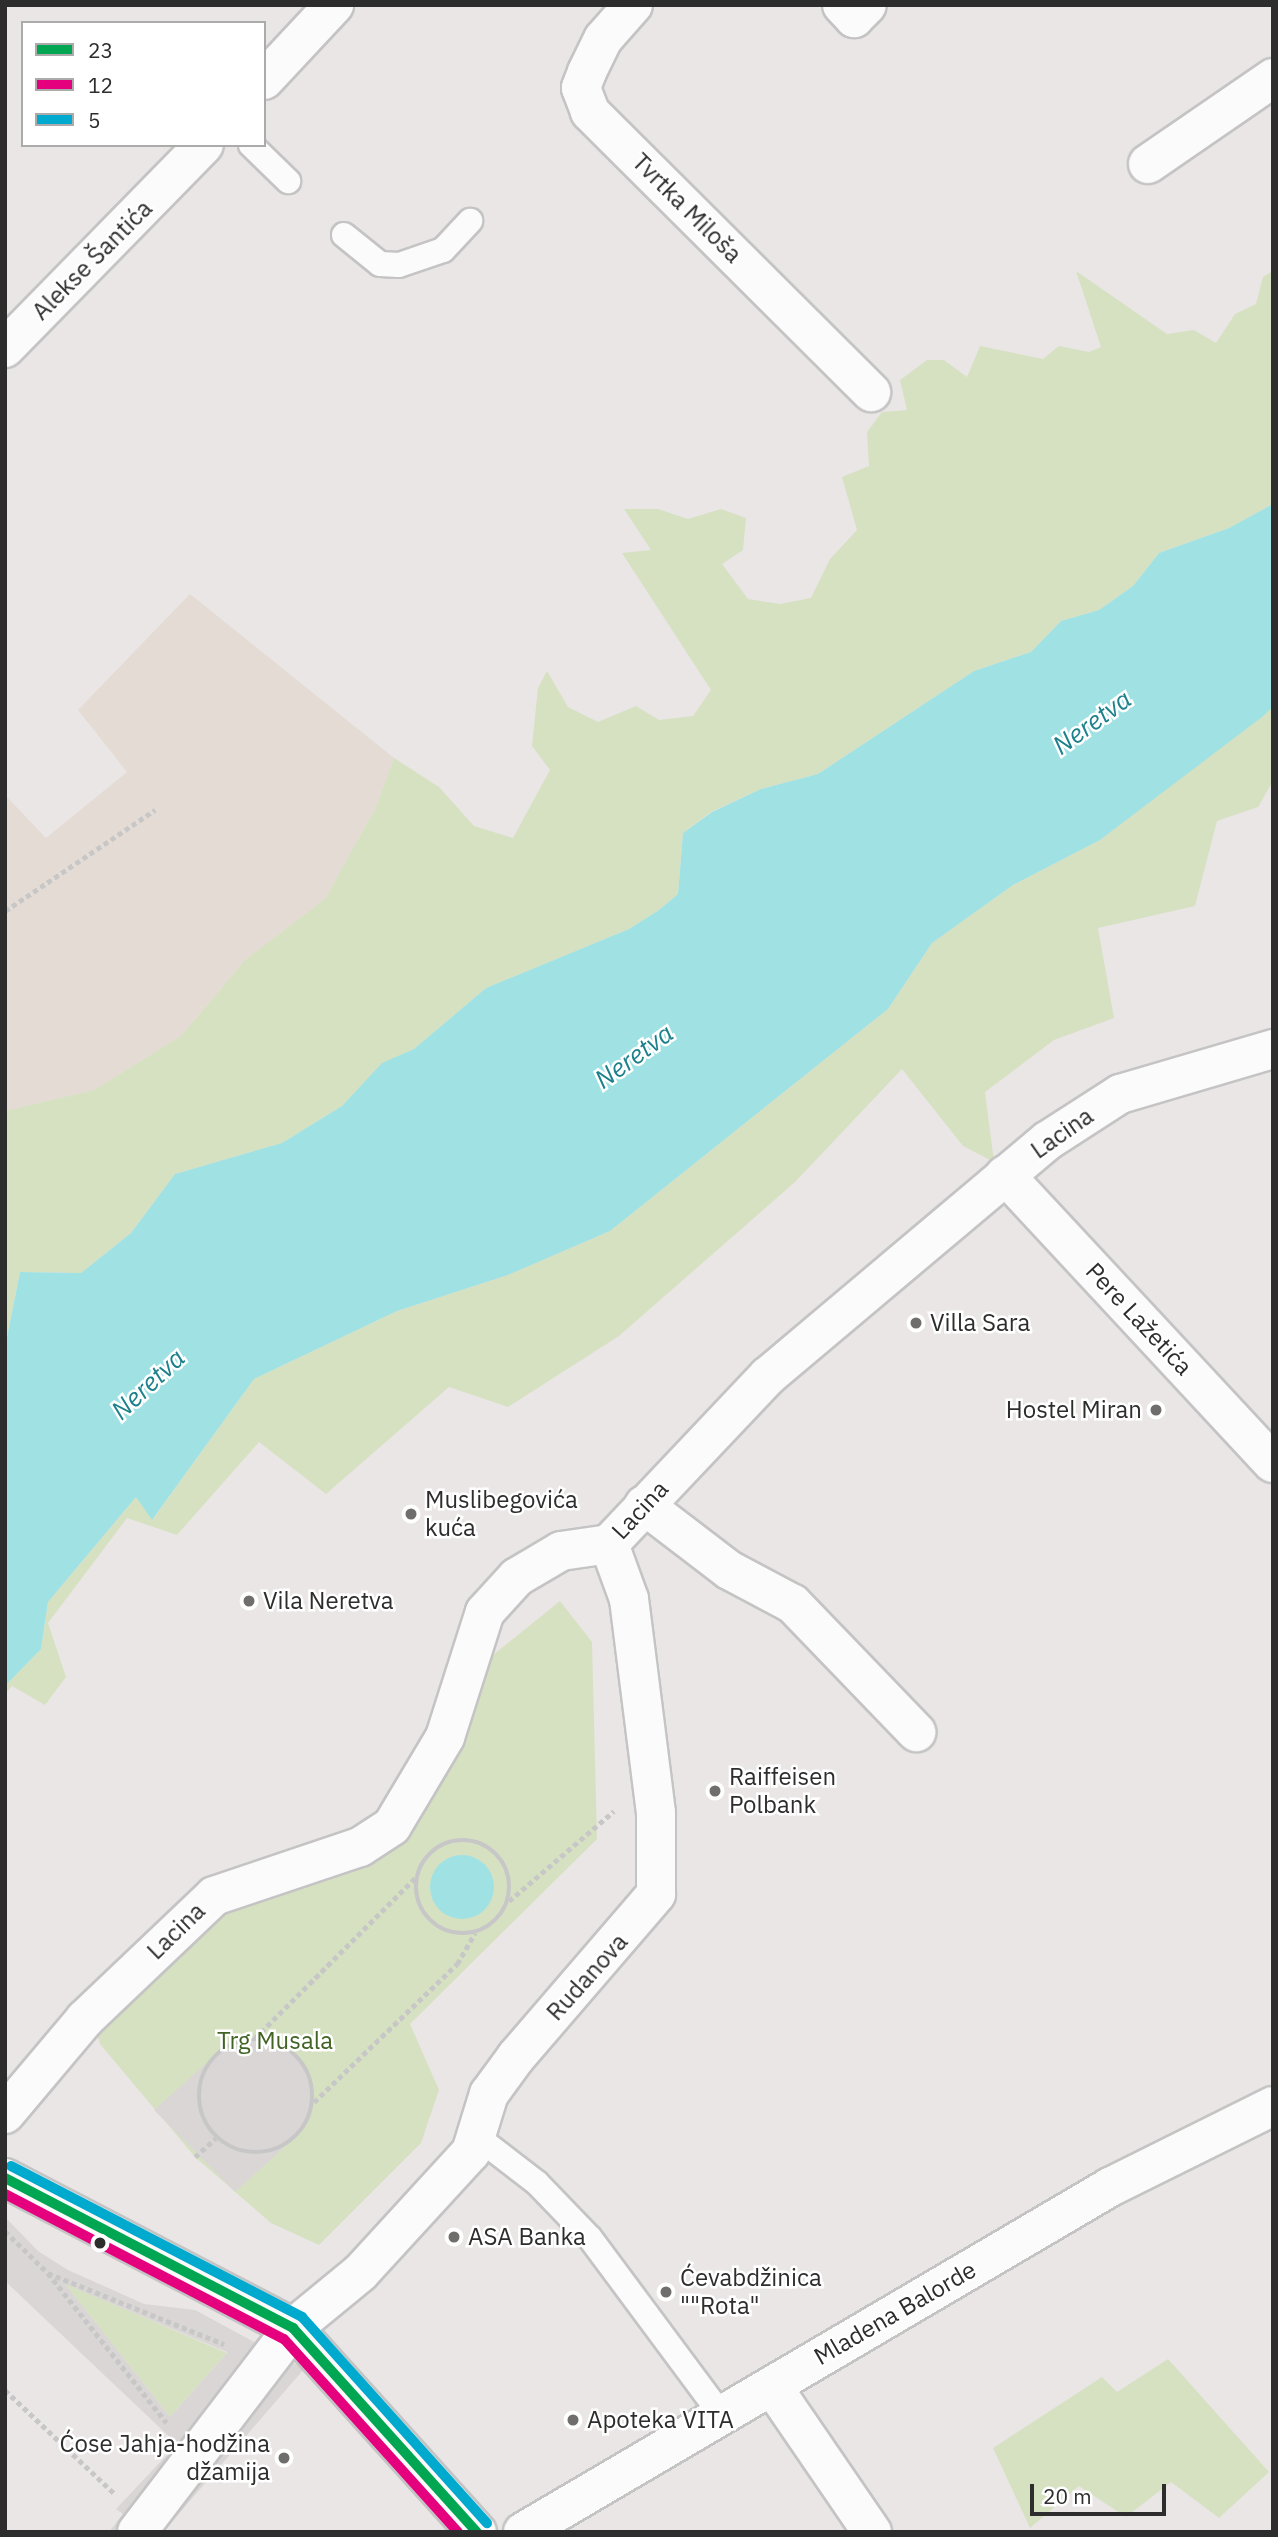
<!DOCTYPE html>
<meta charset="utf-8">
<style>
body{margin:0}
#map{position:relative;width:1278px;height:2537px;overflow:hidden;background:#eae6e5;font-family:"IBM Plex Sans",sans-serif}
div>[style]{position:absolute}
.education>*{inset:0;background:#e3dbd4}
.green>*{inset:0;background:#d6e1c2}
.plaza>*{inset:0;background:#dad6d5}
.water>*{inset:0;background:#a0e2e3}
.round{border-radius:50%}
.path>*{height:4.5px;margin-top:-2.25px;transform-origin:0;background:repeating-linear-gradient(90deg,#c7c7c7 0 5px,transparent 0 8.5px)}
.path>.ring{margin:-2.25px;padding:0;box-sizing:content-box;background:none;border:4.5px solid #c7c7c7;border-radius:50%}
.roads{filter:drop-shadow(2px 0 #c5c4c5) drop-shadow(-2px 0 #c5c4c5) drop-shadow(0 2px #c5c4c5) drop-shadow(0 -2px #c5c4c5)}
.lane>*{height:24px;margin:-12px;padding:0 12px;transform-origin:12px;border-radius:12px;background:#fcfbfb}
.street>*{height:38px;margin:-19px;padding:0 19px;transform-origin:19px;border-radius:19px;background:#fcfbfb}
.secondary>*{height:38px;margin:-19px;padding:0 19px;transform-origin:19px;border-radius:19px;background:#fcfbfb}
.bus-1>*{height:10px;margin:-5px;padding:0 5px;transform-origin:5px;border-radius:5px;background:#00a651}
.bus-2>*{height:10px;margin:-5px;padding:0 5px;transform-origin:5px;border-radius:5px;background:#e5007d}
.bus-3>*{height:10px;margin:-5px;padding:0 5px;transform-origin:5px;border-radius:5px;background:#00a9ce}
.dots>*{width:19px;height:19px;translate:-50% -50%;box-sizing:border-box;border:4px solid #fff;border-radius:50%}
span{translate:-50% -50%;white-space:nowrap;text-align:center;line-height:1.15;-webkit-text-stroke:5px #fff;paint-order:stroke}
.street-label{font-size:24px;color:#2d2d2d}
.poi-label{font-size:24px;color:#2d2d2d}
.left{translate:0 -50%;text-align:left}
.right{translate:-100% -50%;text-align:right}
.park-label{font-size:24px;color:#416324}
.water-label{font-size:26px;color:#1d818b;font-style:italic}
.frame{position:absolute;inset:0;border:7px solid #2d2d2d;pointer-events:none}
.legend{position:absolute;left:21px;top:21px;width:245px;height:126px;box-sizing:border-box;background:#fff;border:2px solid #ababab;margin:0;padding:9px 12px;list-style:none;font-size:21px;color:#2d2d2d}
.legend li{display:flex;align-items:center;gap:14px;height:35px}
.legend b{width:35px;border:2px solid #ababab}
.scale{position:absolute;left:1030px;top:2484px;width:136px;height:32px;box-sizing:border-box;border:4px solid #2d2d2d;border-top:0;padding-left:9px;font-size:21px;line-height:24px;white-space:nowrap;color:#2d2d2d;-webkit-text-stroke:5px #fff;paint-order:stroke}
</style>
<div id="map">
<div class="education">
<i style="clip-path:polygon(190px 594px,394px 758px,376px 807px,325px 899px,246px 959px,181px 1036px,94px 1090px,5px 1111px,5px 795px,46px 838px,127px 772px,78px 710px)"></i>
</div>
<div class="green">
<i style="clip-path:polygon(1076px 271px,1167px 334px,1194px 330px,1216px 343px,1235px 314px,1256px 304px,1263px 277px,1273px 271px,1273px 504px,1229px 528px,1159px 553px,1133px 586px,1099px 610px,1061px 621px,1031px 652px,974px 671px,818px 774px,761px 789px,711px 812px,683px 833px,678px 894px,659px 910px,629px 929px,486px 988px,414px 1049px,382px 1064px,342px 1106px,282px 1143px,175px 1174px,131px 1233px,81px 1273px,20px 1272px,5px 1347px,5px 1111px,94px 1090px,181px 1036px,246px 959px,325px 899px,376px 807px,394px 758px,439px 787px,474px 826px,513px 838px,550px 770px,532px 746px,538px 688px,547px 671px,568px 707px,598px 722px,636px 706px,659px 720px,693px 716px,711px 690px,622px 553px,651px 550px,624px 509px,658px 509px,688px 519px,721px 509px,746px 518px,743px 550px,722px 564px,748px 599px,780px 604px,811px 598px,830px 559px,857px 530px,842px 477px,869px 466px,867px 432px,882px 412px,907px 410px,900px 380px,927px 360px,944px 360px,967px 377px,980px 346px,1043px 359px,1059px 346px,1089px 352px,1101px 347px)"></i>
<i style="clip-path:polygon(1273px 707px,1273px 781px,1258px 807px,1217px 821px,1195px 906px,1098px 928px,1114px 1018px,1054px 1040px,985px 1092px,994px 1162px,963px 1146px,902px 1069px,795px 1182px,619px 1336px,508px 1407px,449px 1387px,326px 1494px,259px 1442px,177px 1535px,127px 1518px,48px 1623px,66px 1677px,45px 1705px,12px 1686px,5px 1694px,5px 1686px,41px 1649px,48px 1602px,136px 1497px,153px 1519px,254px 1379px,397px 1311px,508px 1275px,610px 1231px,888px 1009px,932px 943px,1013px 885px,1100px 840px)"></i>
<i style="clip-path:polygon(560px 1601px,592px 1642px,597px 1839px,410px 2024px,439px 2090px,421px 2143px,319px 2245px,271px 2223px,195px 2157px,100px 2044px,95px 2027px,203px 1921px,400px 1840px,458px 1754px,467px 1676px)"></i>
<i style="clip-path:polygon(64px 2283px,227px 2353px,170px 2417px)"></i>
<i style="clip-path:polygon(1168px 2359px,1269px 2472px,1219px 2518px,1171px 2482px,1126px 2517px,1079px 2486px,1030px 2528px,993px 2448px,1102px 2377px,1117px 2392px)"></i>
</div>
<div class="plaza">
<i style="clip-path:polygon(254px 2039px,291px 2051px,304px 2065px,313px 2103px,298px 2135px,235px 2192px,154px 2110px,219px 2052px)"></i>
<i style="clip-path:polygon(evenodd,5px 2217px,38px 2251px,68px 2270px,144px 2304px,195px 2310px,304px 2369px,163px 2532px,109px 2532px,123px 2514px,116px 2509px,177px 2444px,5px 2281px,5px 2217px,65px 2284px,227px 2352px,227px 2353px,170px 2417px,65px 2284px)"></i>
</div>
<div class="water">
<i style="clip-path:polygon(1273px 504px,1273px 707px,1262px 717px,1100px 840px,1013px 885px,932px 943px,888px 1009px,610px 1231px,508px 1275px,397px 1311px,254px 1379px,152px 1520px,136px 1497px,48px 1602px,41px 1649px,5px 1686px,5px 1347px,20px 1272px,81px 1273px,131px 1233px,175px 1174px,282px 1143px,342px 1106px,382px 1063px,414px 1049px,486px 988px,629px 929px,659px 910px,678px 894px,683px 833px,712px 812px,761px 789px,818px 774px,974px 671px,1031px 652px,1061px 621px,1099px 610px,1133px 586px,1159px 553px,1229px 528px)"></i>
<i class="round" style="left:430px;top:1855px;width:64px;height:64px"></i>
</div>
<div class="path">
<i style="left:5px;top:911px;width:181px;rotate:-34deg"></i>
<i class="ring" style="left:416px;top:1840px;width:89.5px;height:89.5px"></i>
<i style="left:509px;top:1901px;width:138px;rotate:-40.6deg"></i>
<i style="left:255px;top:2038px;width:229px;rotate:-45deg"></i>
<i class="ring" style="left:199px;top:2039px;width:109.5px;height:109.5px"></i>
<i style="left:314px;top:2102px;width:199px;rotate:-44deg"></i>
<i style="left:457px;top:1964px;width:36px;rotate:-60deg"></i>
<i style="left:195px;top:2157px;width:28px;rotate:-42deg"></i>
<i style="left:5px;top:2231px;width:60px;rotate:44.3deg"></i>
<i style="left:48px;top:2273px;width:191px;rotate:51.6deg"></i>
<i style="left:48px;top:2273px;width:190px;rotate:22deg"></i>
<i style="left:5px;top:2390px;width:150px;rotate:43.4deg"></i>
</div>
<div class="roads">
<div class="lane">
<i style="left:251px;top:145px;width:52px;rotate:44.2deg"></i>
<i style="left:344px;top:235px;width:46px;rotate:38.9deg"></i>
<i style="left:380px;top:264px;width:19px;rotate:3deg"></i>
<i style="left:399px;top:265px;width:46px;rotate:-18.8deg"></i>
<i style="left:443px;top:250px;width:40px;rotate:-47deg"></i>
<i style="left:476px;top:2136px;width:77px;rotate:37.6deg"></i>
<i style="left:537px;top:2183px;width:76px;rotate:46.1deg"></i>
<i style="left:590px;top:2238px;width:218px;rotate:53.4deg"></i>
</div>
<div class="street">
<i style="left:633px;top:5px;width:45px;rotate:131.4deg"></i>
<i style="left:603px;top:39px;width:37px;rotate:116deg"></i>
<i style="left:587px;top:72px;width:17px;rotate:111deg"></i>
<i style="left:581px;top:88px;width:26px;rotate:69deg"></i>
<i style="left:590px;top:112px;width:397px;rotate:44.9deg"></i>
<i style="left:842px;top:5px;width:18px;rotate:47deg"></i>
<i style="left:854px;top:18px;width:18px;rotate:-45deg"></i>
<i style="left:264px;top:80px;width:103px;rotate:-47deg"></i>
<i style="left:1148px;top:164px;width:152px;rotate:-34.5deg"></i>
<i style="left:5px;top:348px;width:284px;rotate:-45.6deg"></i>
<i style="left:1005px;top:1175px;width:393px;rotate:47.1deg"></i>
<i style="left:644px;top:1505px;width:107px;rotate:37.4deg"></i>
<i style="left:729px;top:1570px;width:72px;rotate:28deg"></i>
<i style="left:793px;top:1604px;width:178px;rotate:46.1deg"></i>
<i style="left:5px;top:2114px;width:124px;rotate:-49.9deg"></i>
<i style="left:85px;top:2019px;width:178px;rotate:-43.6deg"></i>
<i style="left:214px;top:1896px;width:154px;rotate:-18.6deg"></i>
<i style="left:360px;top:1847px;width:38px;rotate:-33deg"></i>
<i style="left:392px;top:1826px;width:104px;rotate:-59.2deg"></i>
<i style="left:445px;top:1737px;width:131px;rotate:-72.3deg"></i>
<i style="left:485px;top:1612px;width:47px;rotate:-47.6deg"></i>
<i style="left:517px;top:1577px;width:51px;rotate:-30.6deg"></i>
<i style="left:561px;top:1551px;width:49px;rotate:-8.3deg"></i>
<i style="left:609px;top:1544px;width:231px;rotate:-46.6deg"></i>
<i style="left:768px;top:1376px;width:365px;rotate:-40.1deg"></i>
<i style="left:1047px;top:1141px;width:87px;rotate:-32.8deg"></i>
<i style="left:1120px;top:1094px;width:159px;rotate:-16.4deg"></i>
<i style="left:772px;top:2386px;width:177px;rotate:55.6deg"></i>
<i style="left:137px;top:2532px;width:257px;rotate:-52.6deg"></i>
<i style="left:293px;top:2328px;width:87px;rotate:-39.4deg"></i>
<i style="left:360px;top:2273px;width:164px;rotate:-47.5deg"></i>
<i style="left:471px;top:2152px;width:61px;rotate:-72.8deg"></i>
<i style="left:489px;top:2094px;width:46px;rotate:-53.9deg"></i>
<i style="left:516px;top:2057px;width:215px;rotate:-49.3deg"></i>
<i style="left:656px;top:1894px;width:81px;rotate:-90deg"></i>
<i style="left:656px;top:1813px;width:216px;rotate:-97.2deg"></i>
<i style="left:629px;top:1599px;width:59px;rotate:-110deg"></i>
<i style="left:523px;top:2532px;width:681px;rotate:-30.44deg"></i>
<i style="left:1110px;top:2187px;width:182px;rotate:-26.4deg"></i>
</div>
<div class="secondary">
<i style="left:5px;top:2178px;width:325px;rotate:27.5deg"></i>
<i style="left:293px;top:2328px;width:275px;rotate:48deg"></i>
</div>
</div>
<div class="bus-1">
<i style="left:5px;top:2178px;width:325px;rotate:27.5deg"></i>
<i style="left:293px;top:2328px;width:275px;rotate:48deg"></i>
</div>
<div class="bus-2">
<i style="left:5px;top:2194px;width:314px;rotate:27.5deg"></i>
<i style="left:284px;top:2339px;width:260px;rotate:48deg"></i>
</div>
<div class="bus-3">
<i style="left:11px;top:2166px;width:328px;rotate:27.4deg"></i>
<i style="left:302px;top:2317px;width:277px;rotate:48.1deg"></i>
</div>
<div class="dots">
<i style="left:916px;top:1323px;background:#6f6e6d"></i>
<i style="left:1156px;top:1410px;background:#6f6e6d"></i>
<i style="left:411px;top:1514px;background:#6f6e6d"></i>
<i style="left:249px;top:1601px;background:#6f6e6d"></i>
<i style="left:715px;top:1791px;background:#6f6e6d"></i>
<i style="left:454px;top:2237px;background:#6f6e6d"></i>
<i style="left:100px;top:2243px;background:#2d2d2d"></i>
<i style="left:666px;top:2292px;background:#6f6e6d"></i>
<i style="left:573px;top:2420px;background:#6f6e6d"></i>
<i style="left:284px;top:2458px;background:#6f6e6d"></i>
</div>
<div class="street-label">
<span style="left:687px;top:208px;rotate:45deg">Tvrtka Miloša</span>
<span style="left:92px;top:260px;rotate:-45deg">Alekse Šantića</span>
<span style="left:1062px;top:1133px;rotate:-35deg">Lacina</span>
<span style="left:1139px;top:1319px;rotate:47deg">Pere Lažetića</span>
<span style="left:640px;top:1510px;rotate:-47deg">Lacina</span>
<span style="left:176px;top:1931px;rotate:-44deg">Lacina</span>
<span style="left:587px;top:1977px;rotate:-48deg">Rudanova</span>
<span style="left:895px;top:2313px;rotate:-30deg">Mladena Balorde</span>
</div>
<div class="poi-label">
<span class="left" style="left:930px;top:1323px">Villa Sara</span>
<span class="right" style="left:1142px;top:1410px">Hostel Miran</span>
<span class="left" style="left:425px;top:1514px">Muslibegovića<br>kuća</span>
<span class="left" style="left:263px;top:1601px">Vila Neretva</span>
<span class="left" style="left:729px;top:1791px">Raiffeisen<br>Polbank</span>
<span class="left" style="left:468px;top:2237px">ASA Banka</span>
<span class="left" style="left:680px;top:2292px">Ćevabdžinica<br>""Rota"</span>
<span class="left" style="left:587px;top:2420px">Apoteka VITA</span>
<span class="right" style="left:270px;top:2458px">Ćose Jahja-hodžina<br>džamija</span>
</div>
<div class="park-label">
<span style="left:275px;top:2041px">Trg Musala</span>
</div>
<div class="water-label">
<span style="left:1092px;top:722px;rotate:-36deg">Neretva</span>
<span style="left:634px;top:1056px;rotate:-36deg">Neretva</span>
<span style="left:148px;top:1384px;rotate:-43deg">Neretva</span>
</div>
<div class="frame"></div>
<ul class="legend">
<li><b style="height:9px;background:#00a651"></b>23</li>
<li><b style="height:9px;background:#e5007d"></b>12</li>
<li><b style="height:9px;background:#00a9ce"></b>5</li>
</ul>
<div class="scale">20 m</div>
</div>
